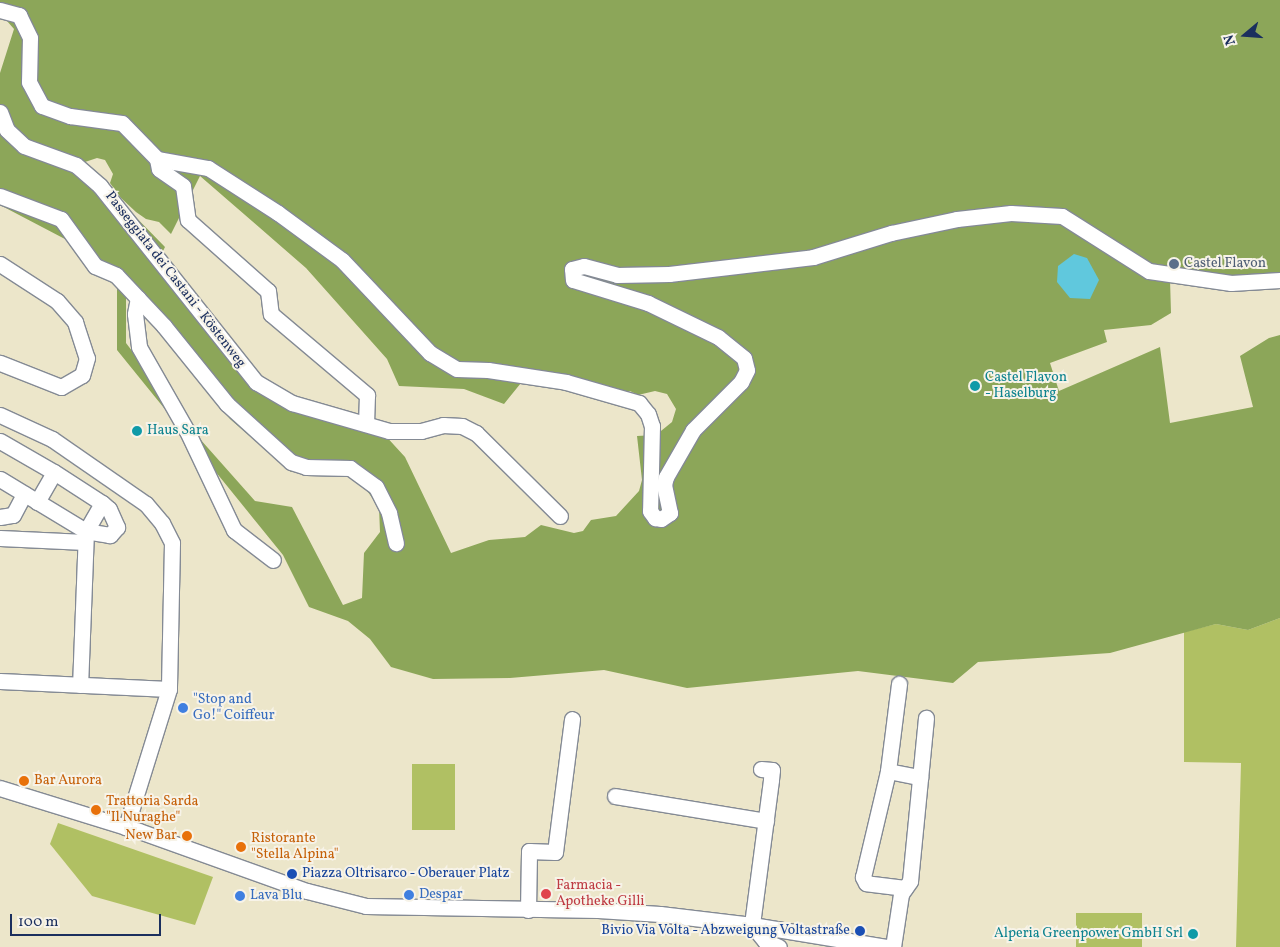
<!DOCTYPE html>
<meta charset="utf-8">
<style>
body{margin:0}
#map{position:relative;width:1280px;height:947px;overflow:hidden;background:#ece6ca;font-family:Vollkorn,serif}
div>[style]{position:absolute}
.green>*{inset:0;background:#b0c063;transform-origin:0 0}
.forest>*{inset:0;background:#8ca659}
.water>*{inset:0;background:#60c8dd}
.roads{filter:drop-shadow(1px 0 #848a94) drop-shadow(-1px 0 #848a94) drop-shadow(0 1px #848a94) drop-shadow(0 -1px #848a94)}
.minor>*{height:15px;margin:-7.5px;padding:0 7.5px;transform-origin:7.5px;border-radius:7.5px;background:#fff}
.dots>*{width:14px;height:14px;translate:-50% -50%;box-sizing:border-box;border:2px solid #f7f3e8;border-radius:50%}
span{translate:-50% -50%;white-space:nowrap;text-align:center;line-height:1.15;-webkit-text-stroke:4px #f7f3e8;paint-order:stroke}
.service-label{font-size:14px;color:#4e5e75}
.left{translate:0 -50%;text-align:left}
.street-label{font-size:14px;color:#1b2f5e}
.culture-label{font-size:14px;color:#0d838f}
.right{translate:-100% -50%;text-align:right}
.shop-label{font-size:14px;color:#366cbe}
.food-label{font-size:14px;color:#c56008}
.transit-label{font-size:14px;color:#164399}
.health-label{font-size:14px;color:#be3a42}
.north{position:absolute;left:1220px;top:10px;width:50px;height:50px;-webkit-text-stroke:4px #f7f3e8;paint-order:stroke;rotate:252deg;font-size:14px;font-weight:700;line-height:20px;text-align:center;color:#1b2f5e}
.north::after{content:'';display:block;margin:auto;width:18px;height:22px;background:#1b2f5e;clip-path:polygon(50% 0,100% 100%,50% 72%,0 100%)}
.scale{position:absolute;left:10px;top:914px;width:151px;height:22px;box-sizing:border-box;border:2px solid #1b2f5e;border-top:0;padding-left:6px;font-size:15px;line-height:18px;white-space:nowrap;color:#1b2f5e;-webkit-text-stroke:4px #f7f3e8;paint-order:stroke}
</style>
<div id="map">
<div class="green">
<i style="clip-path:polygon(1280px 618px,1280px 947px,1236px 947px,1241px 763px,1184px 762px,1184px 632px,1216px 624px,1248px 630px)"></i>
<i style="left:412px;top:764px;width:43px;height:66px"></i>
<i style="clip-path:polygon(58px 823px,213px 877px,195px 925px,92px 896px,50px 844px)"></i>
<i style="left:1076px;top:913px;width:66px;height:34px"></i>
</div>
<div class="forest">
<i style="clip-path:polygon(evenodd,0 0,1280px 0,1280px 285px,1170px 279px,1171px 313px,1151px 325px,1104px 330px,1107px 342px,1050px 363px,1059px 391px,1160px 347px,1170px 423px,1253px 407px,1240px 356px,1269px 338px,1280px 335px,1280px 618px,1248px 630px,1216px 624px,1110px 653px,978px 662px,953px 683px,858px 671px,687px 688px,604px 670px,510px 678px,433px 679px,391px 667px,370px 639px,348px 621px,309px 607px,283px 555px,117px 350px,117px 285px,84px 249px,0 205px,0 73px,14px 29px,0 13px,0 0,97px 158px,105px 160px,113px 174px,110px 183px,121px 198px,136px 212px,146px 219px,159px 222px,171px 234px,200px 176px,306px 268px,387px 359px,399px 386px,464px 389px,504px 404px,525px 378px,598px 395px,630px 391px,638px 395px,655px 391px,667px 394px,676px 409px,672px 422px,656px 435px,637px 436px,642px 480px,639px 491px,616px 516px,591px 520px,583px 531px,574px 533px,541px 525px,525px 537px,489px 540px,451px 553px,405px 457px,372px 421px,311px 407px,258px 378px,159px 259px,165px 247px,120px 201px,76px 165px,97px 158px,0 0,126px 291px,230px 419px,291px 472px,337px 471px,359px 480px,379px 507px,380px 532px,364px 553px,362px 598px,343px 605px,292px 507px,255px 501px,192px 430px,126px 343px,126px 291px)"></i>
</div>
<div class="water">
<i style="clip-path:polygon(1074px 254px,1087px 258px,1099px 280px,1090px 299px,1070px 298px,1057px 282px,1058px 266px)"></i>
</div>
<div class="roads">
<div class="minor">
<i style="left:0;top:10px;width:20px;rotate:15deg"></i>
<i style="left:19px;top:15px;width:25px;rotate:64deg"></i>
<i style="left:30px;top:38px;width:44px;rotate:91.3deg"></i>
<i style="left:29px;top:82px;width:27px;rotate:62deg"></i>
<i style="left:42px;top:106px;width:30px;rotate:20deg"></i>
<i style="left:70px;top:116px;width:52px;rotate:7.7deg"></i>
<i style="left:122px;top:123px;width:50px;rotate:45.8deg"></i>
<i style="left:157px;top:159px;width:52px;rotate:10deg"></i>
<i style="left:208px;top:168px;width:83px;rotate:32.7deg"></i>
<i style="left:278px;top:213px;width:79px;rotate:36.3deg"></i>
<i style="left:342px;top:260px;width:128px;rotate:46.6deg"></i>
<i style="left:430px;top:353px;width:31px;rotate:31deg"></i>
<i style="left:457px;top:369px;width:31px;rotate:2deg"></i>
<i style="left:488px;top:370px;width:79px;rotate:8.7deg"></i>
<i style="left:566px;top:382px;width:76px;rotate:16deg"></i>
<i style="left:639px;top:403px;width:14px;rotate:51deg"></i>
<i style="left:648px;top:414px;width:13px;rotate:72deg"></i>
<i style="left:652px;top:426px;width:85px;rotate:91.3deg"></i>
<i style="left:650px;top:511px;width:9px;rotate:54deg"></i>
<i style="left:655px;top:518px;width:6px;rotate:9deg"></i>
<i style="left:661px;top:519px;width:11px;rotate:-34deg"></i>
<i style="left:670px;top:513px;width:29px;rotate:-102deg"></i>
<i style="left:664px;top:485px;width:8px;rotate:-76deg"></i>
<i style="left:666px;top:477px;width:54px;rotate:-60.1deg"></i>
<i style="left:693px;top:430px;width:68px;rotate:-45deg"></i>
<i style="left:741px;top:382px;width:13px;rotate:-63deg"></i>
<i style="left:747px;top:370px;width:12px;rotate:-104deg"></i>
<i style="left:744px;top:358px;width:33px;rotate:-141deg"></i>
<i style="left:718px;top:337px;width:78px;rotate:-154.1deg"></i>
<i style="left:648px;top:303px;width:78px;rotate:-163deg"></i>
<i style="left:573px;top:280px;width:11px;rotate:-95deg"></i>
<i style="left:572px;top:269px;width:12px;rotate:-14deg"></i>
<i style="left:584px;top:266px;width:34px;rotate:15deg"></i>
<i style="left:617px;top:275px;width:52px;rotate:-1.1deg"></i>
<i style="left:669px;top:274px;width:145px;rotate:-6.7deg"></i>
<i style="left:813px;top:257px;width:82px;rotate:-17.1deg"></i>
<i style="left:891px;top:233px;width:67px;rotate:-12deg"></i>
<i style="left:957px;top:219px;width:54px;rotate:-6.3deg"></i>
<i style="left:1011px;top:213px;width:51px;rotate:3.4deg"></i>
<i style="left:1062px;top:216px;width:103px;rotate:32.3deg"></i>
<i style="left:1149px;top:271px;width:83px;rotate:8.3deg"></i>
<i style="left:1231px;top:283px;width:49px;rotate:-3.5deg"></i>
<i style="left:0;top:112px;width:19px;rotate:69deg"></i>
<i style="left:7px;top:130px;width:23px;rotate:43deg"></i>
<i style="left:24px;top:146px;width:55px;rotate:20.1deg"></i>
<i style="left:76px;top:165px;width:32px;rotate:41deg"></i>
<i style="left:100px;top:186px;width:251px;rotate:51.5deg"></i>
<i style="left:256px;top:382px;width:42px;rotate:30.3deg"></i>
<i style="left:292px;top:403px;width:101px;rotate:16.1deg"></i>
<i style="left:389px;top:431px;width:32px"></i>
<i style="left:421px;top:431px;width:23px;rotate:-15deg"></i>
<i style="left:443px;top:425px;width:19px;rotate:3deg"></i>
<i style="left:462px;top:426px;width:16px;rotate:27deg"></i>
<i style="left:476px;top:433px;width:118px;rotate:44.7deg"></i>
<i style="left:157px;top:159px;width:10px;rotate:79deg"></i>
<i style="left:159px;top:169px;width:29px;rotate:35deg"></i>
<i style="left:183px;top:186px;width:34px;rotate:82deg"></i>
<i style="left:188px;top:220px;width:107px;rotate:41.6deg"></i>
<i style="left:268px;top:291px;width:23px;rotate:83deg"></i>
<i style="left:271px;top:314px;width:126px;rotate:40.2deg"></i>
<i style="left:367px;top:395px;width:29px;rotate:92deg"></i>
<i style="left:0;top:196px;width:65px;rotate:20.7deg"></i>
<i style="left:61px;top:219px;width:58px;rotate:54.1deg"></i>
<i style="left:95px;top:266px;width:23px;rotate:23deg"></i>
<i style="left:116px;top:275px;width:70px;rotate:46.7deg"></i>
<i style="left:164px;top:326px;width:100px;rotate:51.1deg"></i>
<i style="left:227px;top:404px;width:86px;rotate:42.2deg"></i>
<i style="left:291px;top:462px;width:16px;rotate:18deg"></i>
<i style="left:306px;top:467px;width:44px;rotate:1.3deg"></i>
<i style="left:350px;top:468px;width:32px;rotate:36deg"></i>
<i style="left:376px;top:487px;width:29px;rotate:63deg"></i>
<i style="left:389px;top:513px;width:31px;rotate:77deg"></i>
<i style="left:0;top:264px;width:68px;rotate:33deg"></i>
<i style="left:57px;top:301px;width:28px;rotate:49deg"></i>
<i style="left:75px;top:322px;width:38px;rotate:72deg"></i>
<i style="left:87px;top:358px;width:18px;rotate:106deg"></i>
<i style="left:82px;top:375px;width:24px;rotate:150deg"></i>
<i style="left:61px;top:387px;width:66px;rotate:-158.5deg"></i>
<i style="left:138px;top:298px;width:16px;rotate:101deg"></i>
<i style="left:135px;top:314px;width:33px;rotate:83deg"></i>
<i style="left:139px;top:347px;width:97px;rotate:60.3deg"></i>
<i style="left:187px;top:431px;width:110px;rotate:64.6deg"></i>
<i style="left:234px;top:530px;width:49px;rotate:37.6deg"></i>
<i style="left:0;top:415px;width:57px;rotate:24.8deg"></i>
<i style="left:52px;top:439px;width:114px;rotate:34.7deg"></i>
<i style="left:146px;top:504px;width:25px;rotate:50deg"></i>
<i style="left:162px;top:523px;width:22px;rotate:63deg"></i>
<i style="left:172px;top:543px;width:146px;rotate:91.2deg"></i>
<i style="left:169px;top:689px;width:145px;rotate:107.3deg"></i>
<i style="left:0;top:441px;width:62px;rotate:29.9deg"></i>
<i style="left:0;top:479px;width:100px;rotate:31.2deg"></i>
<i style="left:86px;top:531px;width:154px;rotate:92.2deg"></i>
<i style="left:37px;top:502px;width:34px;rotate:-60deg"></i>
<i style="left:54px;top:472px;width:57px;rotate:32.9deg"></i>
<i style="left:102px;top:503px;width:9px;rotate:41deg"></i>
<i style="left:109px;top:509px;width:20px;rotate:66deg"></i>
<i style="left:117px;top:527px;width:11px;rotate:131deg"></i>
<i style="left:110px;top:535px;width:24px;rotate:-171deg"></i>
<i style="left:86px;top:531px;width:32px;rotate:-60deg"></i>
<i style="left:0;top:517px;width:13px;rotate:-9deg"></i>
<i style="left:13px;top:515px;width:24px;rotate:-62deg"></i>
<i style="left:0;top:538px;width:85px;rotate:2.7deg"></i>
<i style="left:0;top:681px;width:169px;rotate:2.7deg"></i>
<i style="left:761px;top:769px;width:11px;rotate:5deg"></i>
<i style="left:772px;top:770px;width:10px;rotate:96deg"></i>
<i style="left:771px;top:780px;width:146px;rotate:97.5deg"></i>
<i style="left:752px;top:925px;width:21px;rotate:51deg"></i>
<i style="left:765px;top:941px;width:15px;rotate:23deg"></i>
<i style="left:888px;top:771px;width:88px;rotate:-82.8deg"></i>
<i style="left:0;top:788px;width:145px;rotate:17.2deg"></i>
<i style="left:139px;top:831px;width:178px;rotate:19.7deg"></i>
<i style="left:307px;top:891px;width:61px;rotate:14.3deg"></i>
<i style="left:366px;top:906px;width:232px;rotate:1deg"></i>
<i style="left:598px;top:910px;width:62px;rotate:3.7deg"></i>
<i style="left:660px;top:914px;width:93px;rotate:6.8deg"></i>
<i style="left:752px;top:925px;width:136px;rotate:9.3deg"></i>
<i style="left:615px;top:796px;width:153px;rotate:9.4deg"></i>
<i style="left:905px;top:888px;width:39px;rotate:-173deg"></i>
<i style="left:866px;top:883px;width:7px;rotate:-117deg"></i>
<i style="left:863px;top:877px;width:109px;rotate:-76.7deg"></i>
<i style="left:888px;top:771px;width:33px;rotate:11deg"></i>
<i style="left:528px;top:910px;width:59px;rotate:-89deg"></i>
<i style="left:529px;top:851px;width:26px;rotate:2deg"></i>
<i style="left:555px;top:852px;width:134px;rotate:-82.7deg"></i>
<i style="left:893px;top:947px;width:54px;rotate:-81.4deg"></i>
<i style="left:901px;top:894px;width:16px;rotate:-55deg"></i>
<i style="left:910px;top:881px;width:164px;rotate:-84.4deg"></i>
</div>
</div>
<div class="dots">
<i style="left:1174px;top:264px;background:#5c6f8a"></i>
<i style="left:975px;top:386px;background:#0f9aa8"></i>
<i style="left:137px;top:431px;background:#0f9aa8"></i>
<i style="left:183px;top:708px;background:#3f7fe0"></i>
<i style="left:24px;top:781px;background:#e8710a"></i>
<i style="left:96px;top:810px;background:#e8710a"></i>
<i style="left:187px;top:836px;background:#e8710a"></i>
<i style="left:241px;top:847px;background:#e8710a"></i>
<i style="left:292px;top:874px;background:#1a4fb4"></i>
<i style="left:546px;top:894px;background:#e0444e"></i>
<i style="left:409px;top:895px;background:#3f7fe0"></i>
<i style="left:240px;top:896px;background:#3f7fe0"></i>
<i style="left:860px;top:931px;background:#1a4fb4"></i>
<i style="left:1193px;top:934px;background:#0f9aa8"></i>
</div>
<div class="service-label">
<span class="left" style="left:1184px;top:264px">Castel Flavon</span>
</div>
<div class="street-label">
<span style="left:175px;top:280px;rotate:52deg">Passeggiata dei Castani - Köstenweg</span>
</div>
<div class="culture-label">
<span class="left" style="left:985px;top:386px">Castel Flavon<br>- Haselburg</span>
<span class="left" style="left:147px;top:431px">Haus Sara</span>
<span class="right" style="left:1183px;top:934px">Alperia Greenpower GmbH Srl</span>
</div>
<div class="shop-label">
<span class="left" style="left:193px;top:708px">"Stop and<br>Go!" Coiffeur</span>
<span class="left" style="left:419px;top:895px">Despar</span>
<span class="left" style="left:250px;top:896px">Lava Blu</span>
</div>
<div class="food-label">
<span class="left" style="left:34px;top:781px">Bar Aurora</span>
<span class="left" style="left:106px;top:810px">Trattoria Sarda<br>"Il Nuraghe"</span>
<span class="right" style="left:177px;top:836px">New Bar</span>
<span class="left" style="left:251px;top:847px">Ristorante<br>"Stella Alpina"</span>
</div>
<div class="transit-label">
<span class="left" style="left:302px;top:874px">Piazza Oltrisarco - Oberauer Platz</span>
<span class="right" style="left:850px;top:931px">Bivio Via Volta - Abzweigung Voltastraße</span>
</div>
<div class="health-label">
<span class="left" style="left:556px;top:894px">Farmacia -<br>Apotheke Gilli</span>
</div>
<div class="north">N</div>
<div class="scale">100 m</div>
</div>
